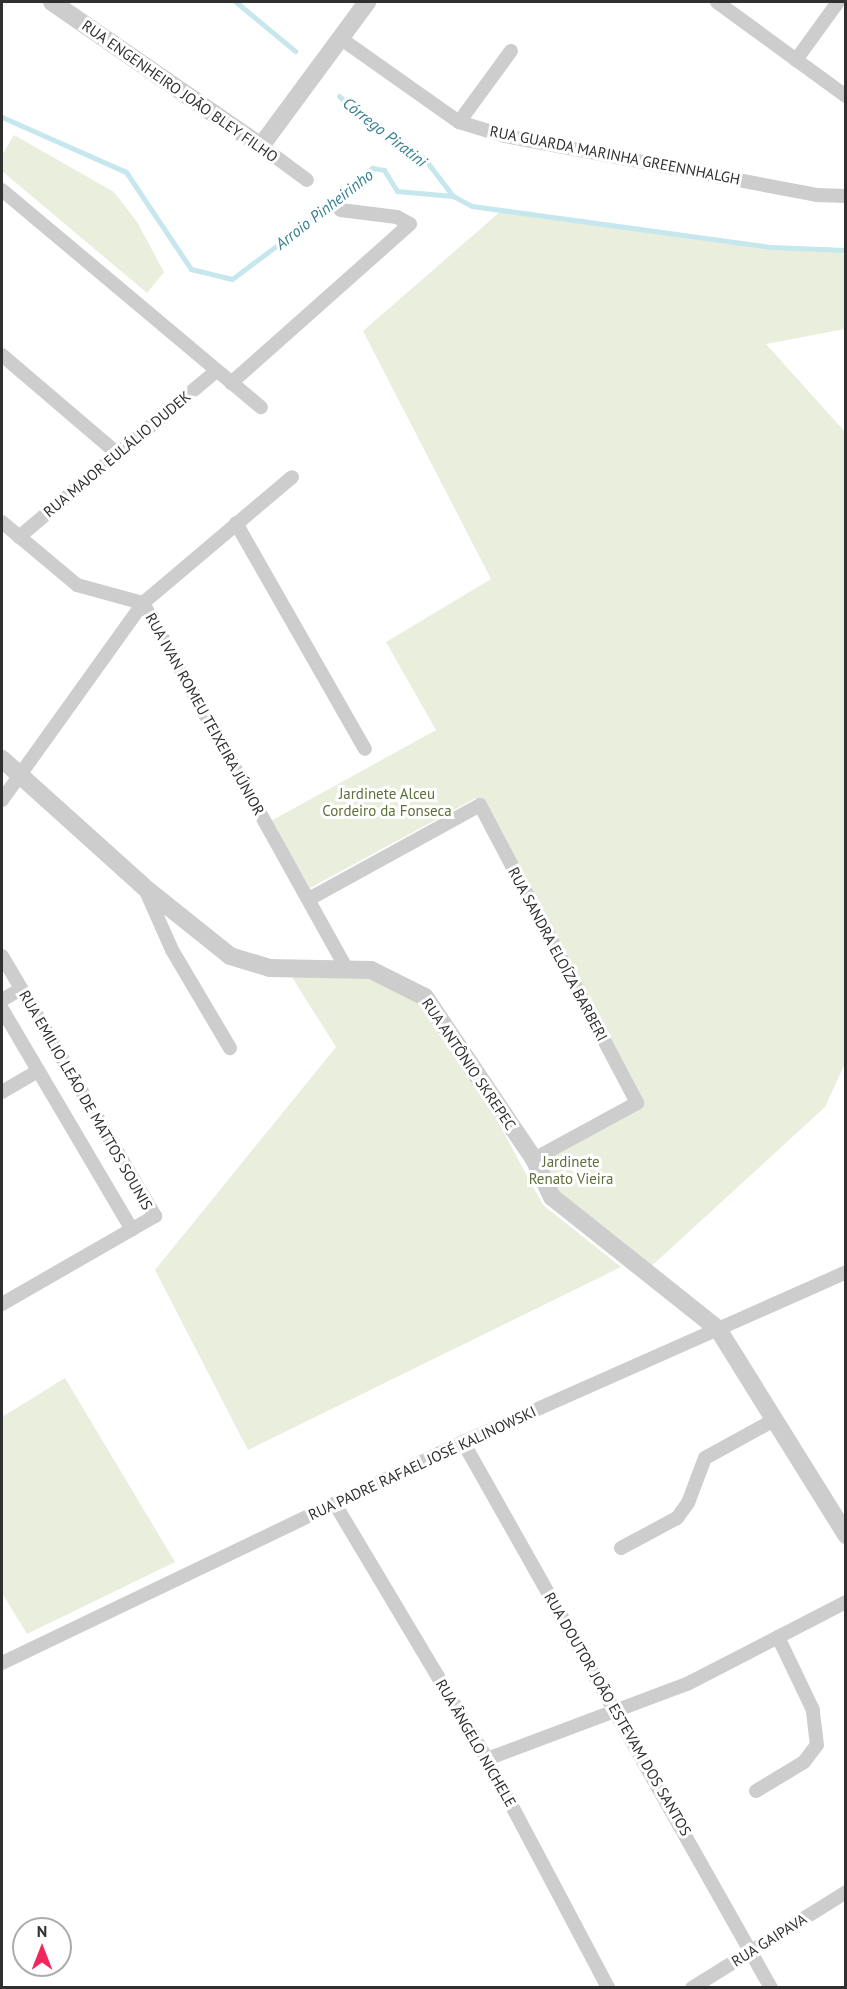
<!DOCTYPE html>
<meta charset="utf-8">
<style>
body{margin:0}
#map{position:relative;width:847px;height:1989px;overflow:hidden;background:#fff;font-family:"PT Sans",sans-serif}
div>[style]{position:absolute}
.green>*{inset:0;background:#e9eedd}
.stream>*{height:5px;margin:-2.5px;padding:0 2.5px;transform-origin:2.5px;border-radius:2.5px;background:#c7e7ef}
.minor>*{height:14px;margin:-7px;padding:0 7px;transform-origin:7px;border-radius:7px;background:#cdcdcd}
.tertiary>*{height:18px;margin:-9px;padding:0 9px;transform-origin:9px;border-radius:9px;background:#cdcdcd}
span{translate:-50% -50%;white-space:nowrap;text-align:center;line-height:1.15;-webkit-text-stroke:6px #fff;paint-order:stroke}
.street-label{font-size:15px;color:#303030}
.park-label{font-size:15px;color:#5d6f39}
.water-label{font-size:16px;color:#358092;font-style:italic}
.frame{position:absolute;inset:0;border:3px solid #303030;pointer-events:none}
.north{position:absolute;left:12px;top:1917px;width:60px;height:60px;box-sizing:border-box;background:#fff;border:2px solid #acacac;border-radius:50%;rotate:0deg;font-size:16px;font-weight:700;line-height:24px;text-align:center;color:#303030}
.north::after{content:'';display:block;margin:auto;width:21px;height:27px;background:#f2265d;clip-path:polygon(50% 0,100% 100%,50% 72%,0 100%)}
</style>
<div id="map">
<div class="green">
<i style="clip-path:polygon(14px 135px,114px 192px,137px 222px,164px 272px,147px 293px,2px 171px,2px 155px)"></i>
<i style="clip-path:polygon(501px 211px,772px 247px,845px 250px,845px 329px,766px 344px,845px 432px,846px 1061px,825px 1107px,645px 1272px,578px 1220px,534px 1159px,637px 1103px,476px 798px,310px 888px,271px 821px,436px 730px,386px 642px,491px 579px,363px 331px)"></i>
<i style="clip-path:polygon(290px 974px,353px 976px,409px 988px,486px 1100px,543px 1205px,621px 1267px,248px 1450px,155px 1270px,336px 1047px)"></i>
<i style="clip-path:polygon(65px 1378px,175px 1562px,27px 1634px,2px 1593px,2px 1417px)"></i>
</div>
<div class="stream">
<i style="left:236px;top:2px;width:77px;rotate:39.7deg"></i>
<i style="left:339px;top:96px;width:61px;rotate:41deg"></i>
<i style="left:385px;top:136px;width:45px;rotate:29.4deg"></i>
<i style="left:424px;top:158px;width:48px;rotate:52.7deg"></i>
<i style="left:2px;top:117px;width:136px;rotate:23.9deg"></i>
<i style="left:126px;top:172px;width:117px;rotate:56.2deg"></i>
<i style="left:191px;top:269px;width:42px;rotate:13.7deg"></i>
<i style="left:232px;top:279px;width:107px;rotate:-36.7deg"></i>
<i style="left:318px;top:215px;width:72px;rotate:-41deg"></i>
<i style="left:372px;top:168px;width:12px;rotate:9deg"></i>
<i style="left:384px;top:170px;width:25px;rotate:58deg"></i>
<i style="left:397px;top:191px;width:56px;rotate:5.1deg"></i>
<i style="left:453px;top:196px;width:21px;rotate:28deg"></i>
<i style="left:472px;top:206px;width:303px;rotate:7.8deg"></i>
<i style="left:772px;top:247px;width:74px;rotate:2.3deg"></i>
</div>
<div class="minor">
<i style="left:717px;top:2px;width:160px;rotate:36.1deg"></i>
<i style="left:340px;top:38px;width:146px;rotate:35.2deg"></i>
<i style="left:459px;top:122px;width:48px;rotate:16.9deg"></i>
<i style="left:505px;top:136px;width:317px;rotate:10.7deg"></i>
<i style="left:816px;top:195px;width:30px;rotate:2deg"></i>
<i style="left:796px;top:60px;width:72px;rotate:-54.1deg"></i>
<i style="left:459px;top:122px;width:88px;rotate:-53.8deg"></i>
<i style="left:261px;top:146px;width:57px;rotate:36.5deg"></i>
<i style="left:2px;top:190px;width:338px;rotate:40deg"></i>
<i style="left:2px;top:355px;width:153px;rotate:40.5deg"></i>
<i style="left:231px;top:383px;width:239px;rotate:-41.6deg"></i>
<i style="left:410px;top:224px;width:15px;rotate:-152deg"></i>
<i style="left:397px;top:217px;width:57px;rotate:-173deg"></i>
<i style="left:2px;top:522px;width:98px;rotate:40deg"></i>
<i style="left:77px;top:585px;width:68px;rotate:15.3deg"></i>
<i style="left:143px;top:603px;width:420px;rotate:60.9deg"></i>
<i style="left:236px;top:523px;width:260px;rotate:60.3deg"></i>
<i style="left:19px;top:537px;width:258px;rotate:-40.1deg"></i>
<i style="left:2px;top:800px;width:242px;rotate:-54.4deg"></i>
<i style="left:143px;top:603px;width:195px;rotate:-40.2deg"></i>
<i style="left:145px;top:889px;width:67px;rotate:66.1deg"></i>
<i style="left:172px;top:950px;width:114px;rotate:59.4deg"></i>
<i style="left:309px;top:899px;width:195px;rotate:-28.8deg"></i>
<i style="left:480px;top:805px;width:337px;rotate:62.2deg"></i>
<i style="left:637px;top:1103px;width:117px;rotate:151.5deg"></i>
<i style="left:2px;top:956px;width:302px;rotate:59.5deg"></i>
<i style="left:155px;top:1216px;width:177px;rotate:150.1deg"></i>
<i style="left:2px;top:1000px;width:22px;rotate:-30deg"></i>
<i style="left:2px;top:1009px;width:256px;rotate:59.5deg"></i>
<i style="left:2px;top:1092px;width:42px;rotate:-30.3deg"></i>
<i style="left:463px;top:1442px;width:627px;rotate:60.57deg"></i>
<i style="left:335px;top:1504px;width:297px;rotate:59.2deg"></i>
<i style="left:487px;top:1759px;width:259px;rotate:62.1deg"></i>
<i style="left:621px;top:1548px;width:64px;rotate:-28.2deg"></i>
<i style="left:677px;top:1518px;width:19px;rotate:-54deg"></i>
<i style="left:688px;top:1503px;width:48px;rotate:-69.3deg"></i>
<i style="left:705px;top:1458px;width:79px;rotate:-28.8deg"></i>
<i style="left:2px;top:1663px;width:511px;rotate:-25.61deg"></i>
<i style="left:463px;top:1442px;width:419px;rotate:-23.9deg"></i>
<i style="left:487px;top:1759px;width:214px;rotate:-20.6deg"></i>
<i style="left:687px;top:1684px;width:179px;rotate:-27.3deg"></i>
<i style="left:756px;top:1791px;width:56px;rotate:-31.1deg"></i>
<i style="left:804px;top:1762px;width:21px;rotate:-53deg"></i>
<i style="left:817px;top:1745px;width:35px;rotate:-97deg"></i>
<i style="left:813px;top:1710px;width:81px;rotate:-115.6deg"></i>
<i style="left:692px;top:1988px;width:181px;rotate:-31.9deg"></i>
</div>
<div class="tertiary">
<i style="left:52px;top:2px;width:254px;rotate:34.6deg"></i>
<i style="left:261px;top:146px;width:179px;rotate:-53.6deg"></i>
<i style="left:2px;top:759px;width:191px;rotate:42deg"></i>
<i style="left:144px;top:887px;width:110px;rotate:38.7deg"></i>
<i style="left:230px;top:956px;width:42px;rotate:16.7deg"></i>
<i style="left:270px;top:968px;width:101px;rotate:1.1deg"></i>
<i style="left:371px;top:970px;width:60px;rotate:26.6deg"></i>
<i style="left:425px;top:997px;width:195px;rotate:56.1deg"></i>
<i style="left:534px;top:1159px;width:42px;rotate:64.7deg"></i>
<i style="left:552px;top:1197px;width:212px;rotate:38.5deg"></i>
<i style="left:718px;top:1329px;width:243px;rotate:58.1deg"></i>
</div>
<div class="street-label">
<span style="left:180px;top:91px;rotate:35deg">RUA ENGENHEIRO JOÃO BLEY FILHO</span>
<span style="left:615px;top:155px;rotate:11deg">RUA GUARDA MARINHA GREENNHALGH</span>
<span style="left:117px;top:454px;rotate:-40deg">RUA MAJOR EULÁLIO DUDEK</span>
<span style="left:205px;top:714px;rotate:61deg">RUA IVAN ROMEU TEIXEIRA JÚNIOR</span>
<span style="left:558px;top:954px;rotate:62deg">RUA SANDRA ELOÍZA BARBERI</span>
<span style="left:469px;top:1064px;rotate:56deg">RUA ANTÔNIO SKREPEC</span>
<span style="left:86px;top:1100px;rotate:60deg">RUA EMILIO LEÃO DE MATTOS SOUNIS</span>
<span style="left:422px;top:1463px;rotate:-25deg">RUA PADRE RAFAEL JOSÉ KALINOWSKI</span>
<span style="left:618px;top:1714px;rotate:60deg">RUA DOUTOR JOÃO ESTEVAM DOS SANTOS</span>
<span style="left:476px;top:1743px;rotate:60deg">RUA ÂNGELO NICHELE</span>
<span style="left:769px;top:1940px;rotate:-32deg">RUA GAIPAVA</span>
</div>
<div class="park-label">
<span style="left:387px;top:802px">Jardinete Alceu<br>Cordeiro da Fonseca</span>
<span style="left:571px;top:1170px">Jardinete<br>Renato Vieira</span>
</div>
<div class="water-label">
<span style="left:385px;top:132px;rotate:38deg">Córrego Piratini</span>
<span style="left:324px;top:209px;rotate:-38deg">Arroio Pinheirinho</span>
</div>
<div class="frame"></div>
<div class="north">N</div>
</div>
